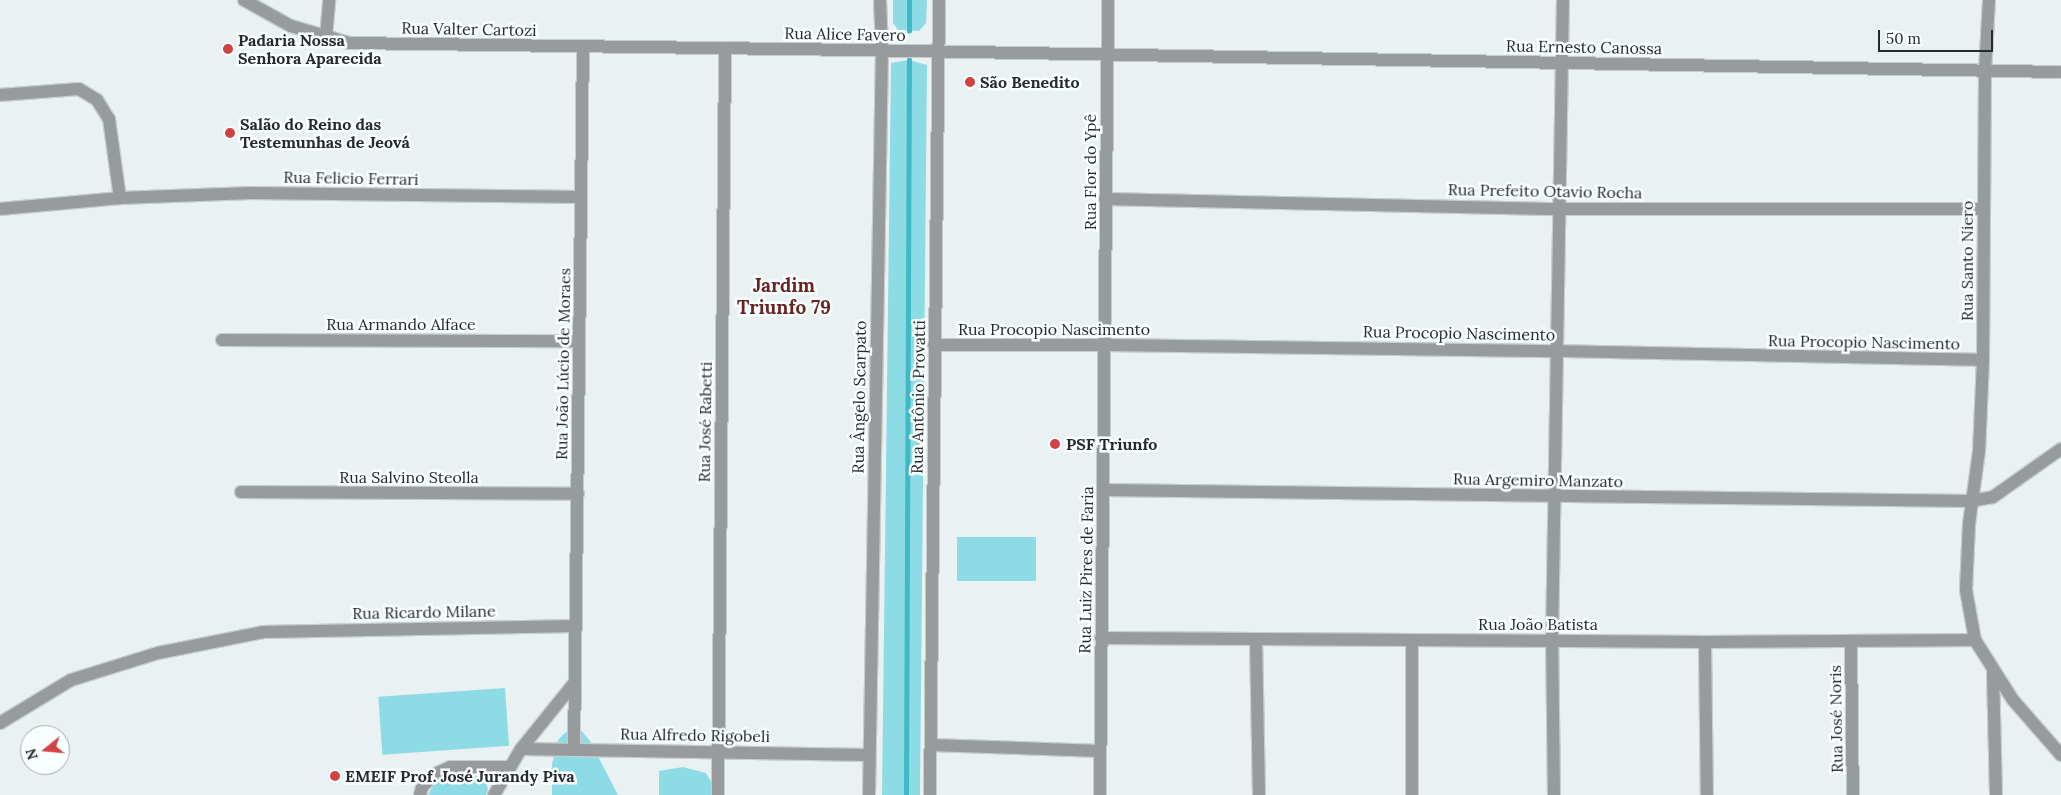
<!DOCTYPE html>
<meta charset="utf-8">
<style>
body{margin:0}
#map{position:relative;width:2061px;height:795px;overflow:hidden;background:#eaf1f2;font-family:Lora,serif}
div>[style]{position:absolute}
.green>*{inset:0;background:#8ddbe4;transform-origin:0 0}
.stream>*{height:4.5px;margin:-2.25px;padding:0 2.25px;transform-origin:2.25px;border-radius:2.25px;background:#3eb9c5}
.roads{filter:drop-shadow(1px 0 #c7cdce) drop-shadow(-1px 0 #c7cdce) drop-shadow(0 1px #c7cdce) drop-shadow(0 -1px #c7cdce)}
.minor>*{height:12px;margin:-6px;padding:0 6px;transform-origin:6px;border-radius:6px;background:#989b9b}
.dots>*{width:14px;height:14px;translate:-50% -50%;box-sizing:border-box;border:2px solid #f9feff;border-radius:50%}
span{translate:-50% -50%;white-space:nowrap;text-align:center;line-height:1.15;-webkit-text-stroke:5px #f9feff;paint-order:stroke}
.street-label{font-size:16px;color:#272a2a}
.poi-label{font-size:16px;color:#272a2a;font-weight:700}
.left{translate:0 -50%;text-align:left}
.quarter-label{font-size:19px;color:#692422;font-weight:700}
.north{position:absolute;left:20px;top:725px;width:50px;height:50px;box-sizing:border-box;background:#f9feff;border:1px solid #a5a9aa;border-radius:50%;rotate:253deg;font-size:14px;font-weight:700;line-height:20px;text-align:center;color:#272a2a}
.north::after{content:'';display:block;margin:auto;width:18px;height:22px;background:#d14242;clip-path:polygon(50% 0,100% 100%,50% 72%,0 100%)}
.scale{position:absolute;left:1878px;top:30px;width:115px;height:22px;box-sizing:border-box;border:2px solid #272a2a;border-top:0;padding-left:6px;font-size:15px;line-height:18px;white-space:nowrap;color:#272a2a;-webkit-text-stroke:4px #f9feff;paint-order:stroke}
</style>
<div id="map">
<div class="green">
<i style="clip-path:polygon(893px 0,927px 0,926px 23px,919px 31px,898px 30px,893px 23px)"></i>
<i style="clip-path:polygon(909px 60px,927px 65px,920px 795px,882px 795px,891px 63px)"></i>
<i style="left:957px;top:537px;width:79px;height:44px"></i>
<i style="left:505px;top:688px;width:58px;height:127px;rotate:86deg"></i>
<i style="clip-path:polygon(575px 723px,590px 741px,618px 795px,552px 795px,552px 764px,558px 740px)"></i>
<i style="clip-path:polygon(683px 767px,706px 773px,719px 795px,659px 795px,659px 771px)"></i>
<i style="clip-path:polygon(480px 776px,486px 783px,488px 789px,486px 795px,428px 795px,434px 784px,444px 778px)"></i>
</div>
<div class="stream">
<i style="left:909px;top:31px;width:31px;rotate:-90deg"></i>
<i style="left:906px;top:795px;width:735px;rotate:-89.77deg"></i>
</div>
<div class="roads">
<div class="minor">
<i style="left:244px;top:0;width:54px;rotate:29deg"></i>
<i style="left:291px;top:26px;width:60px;rotate:16.3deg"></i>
<i style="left:349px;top:43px;width:509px;rotate:0.79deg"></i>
<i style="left:858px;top:50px;width:1203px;rotate:1.05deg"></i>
<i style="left:1989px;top:0;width:71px;rotate:93.2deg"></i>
<i style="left:1985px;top:71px;width:289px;rotate:90.4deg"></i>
<i style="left:1983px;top:360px;width:91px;rotate:92.5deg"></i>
<i style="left:1979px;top:451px;width:74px;rotate:97.8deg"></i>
<i style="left:1969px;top:524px;width:66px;rotate:92.6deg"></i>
<i style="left:1966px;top:590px;width:51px;rotate:79.8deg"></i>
<i style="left:1975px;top:640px;width:71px;rotate:57.7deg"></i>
<i style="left:2013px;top:700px;width:73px;rotate:48.9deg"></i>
<i style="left:326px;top:37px;width:37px;rotate:-85deg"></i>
<i style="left:0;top:95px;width:79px;rotate:-4.3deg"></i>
<i style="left:79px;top:89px;width:21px;rotate:31deg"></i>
<i style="left:97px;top:100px;width:22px;rotate:58deg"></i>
<i style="left:109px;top:119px;width:80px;rotate:82.1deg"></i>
<i style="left:1105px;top:199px;width:455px;rotate:1.3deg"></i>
<i style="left:1560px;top:209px;width:424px"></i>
<i style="left:0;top:209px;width:121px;rotate:-5.2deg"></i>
<i style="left:120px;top:198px;width:131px;rotate:-2.2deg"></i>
<i style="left:251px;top:193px;width:330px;rotate:0.7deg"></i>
<i style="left:222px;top:340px;width:357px;rotate:0.2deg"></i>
<i style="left:934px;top:345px;width:172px"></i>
<i style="left:1106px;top:345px;width:451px;rotate:0.8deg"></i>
<i style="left:1557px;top:351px;width:426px;rotate:1.2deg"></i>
<i style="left:1104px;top:490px;width:867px;rotate:0.73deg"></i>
<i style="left:1971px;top:501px;width:22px;rotate:-10deg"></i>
<i style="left:1993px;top:497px;width:83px;rotate:-35.2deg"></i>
<i style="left:241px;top:492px;width:337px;rotate:0.3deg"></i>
<i style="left:1101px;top:638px;width:604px;rotate:0.38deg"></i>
<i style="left:1705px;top:642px;width:270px;rotate:-0.4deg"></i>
<i style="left:1256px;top:639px;width:156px;rotate:88.9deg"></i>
<i style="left:1412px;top:640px;width:155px;rotate:90deg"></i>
<i style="left:1705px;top:642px;width:153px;rotate:89.3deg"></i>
<i style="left:1851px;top:642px;width:153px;rotate:89.3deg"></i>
<i style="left:1993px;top:672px;width:123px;rotate:88.6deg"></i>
<i style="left:0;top:723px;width:83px;rotate:-31.2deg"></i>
<i style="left:71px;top:680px;width:91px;rotate:-17.2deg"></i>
<i style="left:158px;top:653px;width:107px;rotate:-11.3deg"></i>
<i style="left:263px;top:632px;width:313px;rotate:-1.1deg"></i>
<i style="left:931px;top:745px;width:169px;rotate:2deg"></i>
<i style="left:521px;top:749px;width:348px;rotate:1deg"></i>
<i style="left:574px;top:750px;width:703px;rotate:-89.27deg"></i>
<i style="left:420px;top:795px;width:8px;rotate:-76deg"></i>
<i style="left:422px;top:787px;width:18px;rotate:-45deg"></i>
<i style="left:435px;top:774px;width:17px;rotate:-24deg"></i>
<i style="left:451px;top:767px;width:59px"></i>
<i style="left:494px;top:795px;width:53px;rotate:-59.6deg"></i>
<i style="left:521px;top:749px;width:86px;rotate:-51.1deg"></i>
<i style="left:718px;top:795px;width:746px;rotate:-89.46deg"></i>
<i style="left:869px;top:795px;width:745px;rotate:-89deg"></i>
<i style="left:882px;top:50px;width:50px;rotate:-92.3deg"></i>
<i style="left:930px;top:795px;width:795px;rotate:-89.35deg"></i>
<i style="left:1100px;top:795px;width:795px;rotate:-89.42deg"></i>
<i style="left:1554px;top:795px;width:155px;rotate:-90.7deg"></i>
<i style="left:1552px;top:640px;width:640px;rotate:-89.02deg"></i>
</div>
</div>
<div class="dots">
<i style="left:228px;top:49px;background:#d14242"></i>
<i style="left:970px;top:82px;background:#d14242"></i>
<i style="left:230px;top:133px;background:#d14242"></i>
<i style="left:1055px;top:444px;background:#d14242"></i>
<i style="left:335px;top:776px;background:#d14242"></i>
</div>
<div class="street-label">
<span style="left:469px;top:29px;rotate:1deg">Rua Valter Cartozi</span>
<span style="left:845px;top:34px;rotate:1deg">Rua Alice Favero</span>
<span style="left:1584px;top:47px;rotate:1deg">Rua Ernesto Canossa</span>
<span style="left:1090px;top:172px;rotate:-90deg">Rua Flor do Ypê</span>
<span style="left:351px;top:178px;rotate:1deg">Rua Felicio Ferrari</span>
<span style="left:1545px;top:191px;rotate:1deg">Rua Prefeito Otavio Rocha</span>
<span style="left:1967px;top:261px;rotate:-90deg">Rua Santo Niero</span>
<span style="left:401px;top:324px">Rua Armando Alface</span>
<span style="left:1054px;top:329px">Rua Procopio Nascimento</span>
<span style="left:1459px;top:333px;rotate:1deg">Rua Procopio Nascimento</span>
<span style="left:1864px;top:342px;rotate:1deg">Rua Procopio Nascimento</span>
<span style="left:563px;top:364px;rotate:-89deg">Rua João Lúcio de Moraes</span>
<span style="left:859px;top:397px;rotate:-89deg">Rua Ângelo Scarpato</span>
<span style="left:918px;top:397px;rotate:-89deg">Rua Antônio Provatti</span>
<span style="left:705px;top:422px;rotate:-89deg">Rua José Rabetti</span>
<span style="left:409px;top:477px">Rua Salvino Steolla</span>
<span style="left:1538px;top:480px;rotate:1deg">Rua Argemiro Manzato</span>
<span style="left:1086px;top:570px;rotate:-89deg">Rua Luiz Pires de Faria</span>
<span style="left:424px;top:612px;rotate:-1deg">Rua Ricardo Milane</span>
<span style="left:1538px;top:624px">Rua João Batista</span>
<span style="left:1836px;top:719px;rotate:-91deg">Rua José Noris</span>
<span style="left:695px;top:735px;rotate:1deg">Rua Alfredo Rigobeli</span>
</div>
<div class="poi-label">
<span class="left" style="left:238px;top:49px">Padaria Nossa<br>Senhora Aparecida</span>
<span class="left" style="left:980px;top:82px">São Benedito</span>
<span class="left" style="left:240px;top:133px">Salão do Reino das<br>Testemunhas de Jeová</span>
<span class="left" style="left:1066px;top:444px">PSF Triunfo</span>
<span class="left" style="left:345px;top:776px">EMEIF Prof. José Jurandy Piva</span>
</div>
<div class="quarter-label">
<span style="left:784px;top:297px">Jardim<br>Triunfo 79</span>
</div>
<div class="north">N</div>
<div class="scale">50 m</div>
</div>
